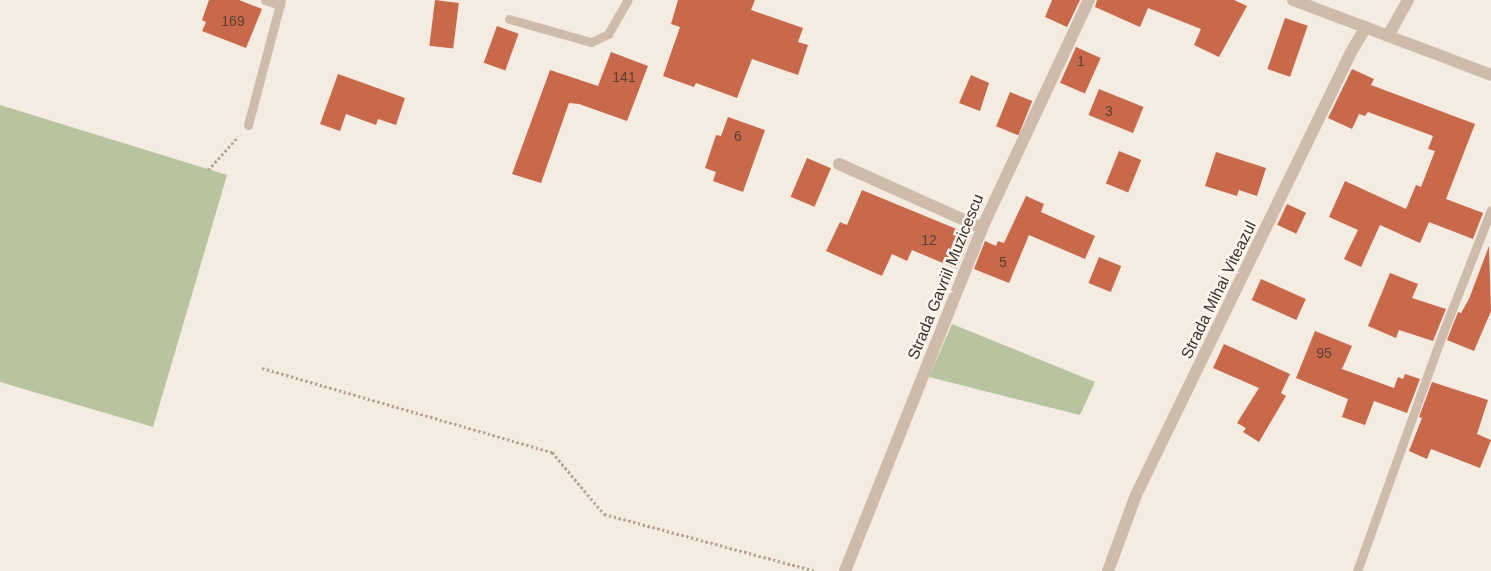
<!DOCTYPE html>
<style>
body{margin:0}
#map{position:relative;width:1491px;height:571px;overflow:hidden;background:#f4ebe1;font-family:Arial,sans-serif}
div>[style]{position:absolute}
.green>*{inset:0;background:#b8c4a0}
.building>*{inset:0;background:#c8694b;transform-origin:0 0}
.path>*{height:3px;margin-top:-1.5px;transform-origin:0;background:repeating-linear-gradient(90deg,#b9a596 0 2.5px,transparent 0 5px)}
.service>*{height:9px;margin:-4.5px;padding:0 4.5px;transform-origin:4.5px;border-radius:4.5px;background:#cdbbac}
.minor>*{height:12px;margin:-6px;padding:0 6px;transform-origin:6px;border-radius:6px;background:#cdbbac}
.tertiary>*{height:12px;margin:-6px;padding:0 6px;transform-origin:6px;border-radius:6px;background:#cdbbac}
span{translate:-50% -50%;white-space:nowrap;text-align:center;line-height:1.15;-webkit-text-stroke:5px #fbf5ee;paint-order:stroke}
.number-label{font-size:14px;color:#5e3e33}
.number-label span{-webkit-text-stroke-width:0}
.street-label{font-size:16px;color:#3b302b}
</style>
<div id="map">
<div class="green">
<i style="clip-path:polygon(0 105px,227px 175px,153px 427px,0 382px)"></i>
<i style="clip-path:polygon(952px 324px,1095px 382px,1080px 415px,929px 377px)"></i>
</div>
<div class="building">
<i style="clip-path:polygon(209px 0,239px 0,262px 9px,246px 48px,202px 31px,206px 22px,202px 20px)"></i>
<i style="left:435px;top:0;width:24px;height:46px;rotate:7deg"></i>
<i style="clip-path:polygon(678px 0,755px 0,751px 10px,803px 28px,798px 42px,808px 45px,798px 75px,752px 59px,737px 98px,696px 83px,694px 87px,663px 76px,680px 27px,671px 24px)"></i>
<i style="clip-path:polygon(1052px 0,1080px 0,1067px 27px,1045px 17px)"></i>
<i style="clip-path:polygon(1097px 0,1234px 0,1247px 6px,1219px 57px,1194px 45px,1201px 29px,1148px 8px,1140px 27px,1095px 7px)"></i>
<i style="left:1285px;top:18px;width:24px;height:54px;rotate:19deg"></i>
<i style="left:497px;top:26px;width:23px;height:39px;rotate:20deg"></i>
<i style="left:1076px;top:47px;width:27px;height:39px;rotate:24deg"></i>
<i style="clip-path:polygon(611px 52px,648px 66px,627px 121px,579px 104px,569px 103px,541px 183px,512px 174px,550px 70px,598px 86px)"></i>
<i style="clip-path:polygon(1352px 69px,1374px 79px,1371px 85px,1475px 124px,1446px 199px,1483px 213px,1473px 239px,1429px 222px,1420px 243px,1380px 225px,1361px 267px,1344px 259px,1358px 230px,1329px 217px,1345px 181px,1406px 209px,1416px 185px,1421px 187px,1435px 151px,1428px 149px,1433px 136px,1368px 112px,1365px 116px,1359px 114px,1352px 129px,1328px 118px)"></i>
<i style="clip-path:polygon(338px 74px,405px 98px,396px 125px,378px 119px,376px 125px,346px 114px,340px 131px,320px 124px)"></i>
<i style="clip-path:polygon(971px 75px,989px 83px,980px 111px,959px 103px)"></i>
<i style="left:1099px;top:89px;width:48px;height:28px;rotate:22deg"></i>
<i style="left:1010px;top:92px;width:24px;height:37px;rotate:22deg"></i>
<i style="clip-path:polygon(728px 117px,765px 130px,743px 192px,713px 181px,716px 172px,705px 168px,716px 135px,721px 136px)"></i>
<i style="left:1119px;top:151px;width:24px;height:35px;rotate:22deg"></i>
<i style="clip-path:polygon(1216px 152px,1266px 168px,1257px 196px,1239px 190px,1237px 196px,1205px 186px)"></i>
<i style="left:807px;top:158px;width:26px;height:42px;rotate:23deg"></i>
<i style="clip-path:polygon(862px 190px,971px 235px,957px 269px,912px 250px,907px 261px,892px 254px,882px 276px,826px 251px,840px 222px,847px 225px)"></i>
<i style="clip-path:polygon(1026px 196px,1044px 204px,1041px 212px,1095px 236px,1085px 259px,1029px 235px,1009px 283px,974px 269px,985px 241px,996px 246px,998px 241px,1004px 243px)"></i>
<i style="left:1287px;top:204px;width:21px;height:23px;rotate:25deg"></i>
<i style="clip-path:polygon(1489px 246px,1491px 311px,1474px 351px,1447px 340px,1458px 312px,1461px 313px,1469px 299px)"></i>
<i style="left:1099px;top:257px;width:24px;height:28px;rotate:22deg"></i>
<i style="clip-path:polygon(1390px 273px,1418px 284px,1412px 298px,1446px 309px,1433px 341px,1399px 330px,1396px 338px,1368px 326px)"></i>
<i style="left:1261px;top:279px;width:49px;height:23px;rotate:24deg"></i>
<i style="clip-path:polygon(1315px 331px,1352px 346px,1342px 369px,1394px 388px,1398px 377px,1403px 379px,1405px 374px,1420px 379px,1407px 413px,1374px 401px,1365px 425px,1342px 417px,1348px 399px,1296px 378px)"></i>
<i style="clip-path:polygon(1224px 344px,1290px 374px,1281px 393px,1286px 396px,1259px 442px,1243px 432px,1246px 428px,1237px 423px,1259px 388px,1213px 368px)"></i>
<i style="clip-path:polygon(1432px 382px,1488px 400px,1477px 434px,1491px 440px,1480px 468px,1431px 449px,1427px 459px,1409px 451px,1422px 418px,1419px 417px)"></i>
</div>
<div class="path">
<i style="left:208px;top:170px;width:45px;rotate:-47.7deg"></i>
<i style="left:262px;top:368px;width:302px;rotate:16.2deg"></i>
<i style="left:552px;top:452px;width:81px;rotate:50deg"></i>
<i style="left:604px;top:514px;width:219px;rotate:15.1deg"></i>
</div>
<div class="service">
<i style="left:265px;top:0;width:16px;rotate:18deg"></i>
<i style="left:509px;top:19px;width:85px;rotate:15.7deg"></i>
<i style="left:591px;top:42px;width:19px;rotate:-25deg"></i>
<i style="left:608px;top:34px;width:39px;rotate:-60deg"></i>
<i style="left:248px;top:125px;width:129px;rotate:-75.2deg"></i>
<i style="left:1357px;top:571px;width:251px;rotate:-70.2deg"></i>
<i style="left:1442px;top:335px;width:134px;rotate:-68.6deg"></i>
</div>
<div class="minor">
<i style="left:1388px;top:36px;width:41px;rotate:-60.9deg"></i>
<i style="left:839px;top:164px;width:157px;rotate:24.1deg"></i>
<i style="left:845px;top:571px;width:369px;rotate:-68.2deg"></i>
<i style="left:982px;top:228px;width:252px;rotate:-64.9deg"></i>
<i style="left:1108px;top:571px;width:81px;rotate:-69.8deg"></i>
<i style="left:1136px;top:495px;width:492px;rotate:-64.1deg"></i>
<i style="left:1351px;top:52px;width:29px;rotate:-59deg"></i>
</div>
<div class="tertiary">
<i style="left:1293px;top:0;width:212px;rotate:20.7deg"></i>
</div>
<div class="number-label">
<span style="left:233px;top:21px">169</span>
<span style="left:1081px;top:61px">1</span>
<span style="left:624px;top:77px">141</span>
<span style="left:1109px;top:111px">3</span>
<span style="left:738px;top:136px">6</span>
<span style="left:929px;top:240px">12</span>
<span style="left:1003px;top:262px">5</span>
<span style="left:1324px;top:353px">95</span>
</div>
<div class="street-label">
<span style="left:946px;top:277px;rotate:-68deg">Strada Gavriil Muzicescu</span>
<span style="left:1219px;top:290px;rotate:-64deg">Strada Mihai Viteazul</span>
</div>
</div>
